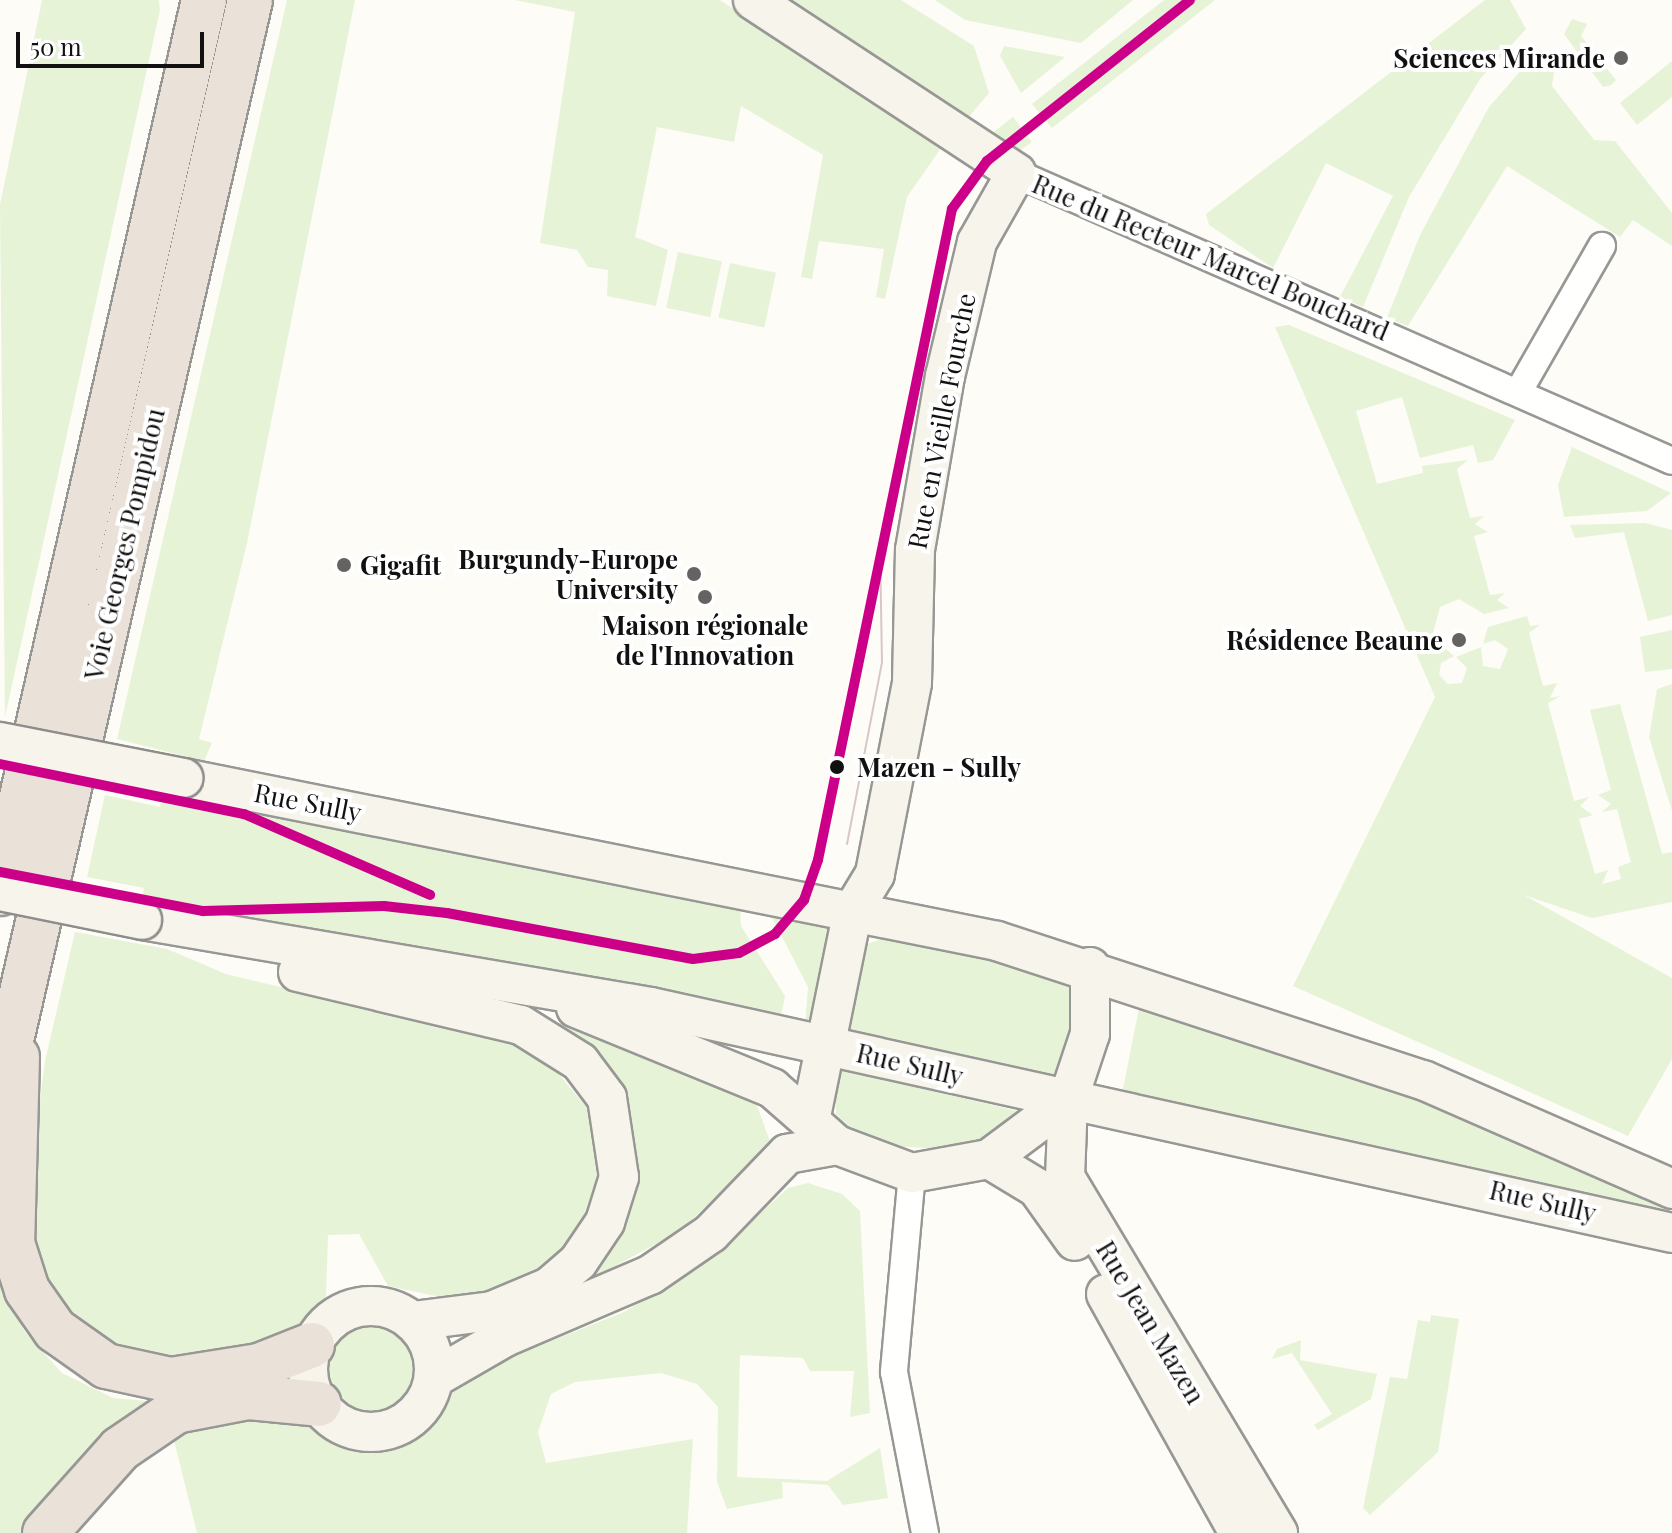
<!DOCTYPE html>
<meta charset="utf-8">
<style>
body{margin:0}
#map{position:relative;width:1672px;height:1533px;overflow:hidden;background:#fdfcf7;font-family:"Playfair Display",serif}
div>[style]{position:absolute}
.green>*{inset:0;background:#e7f3d7;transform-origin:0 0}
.round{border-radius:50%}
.roads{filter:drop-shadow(2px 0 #979795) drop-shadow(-2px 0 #979795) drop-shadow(0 2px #979795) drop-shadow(0 -2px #979795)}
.street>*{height:26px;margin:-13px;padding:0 13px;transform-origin:13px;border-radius:13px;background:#fffffe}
.secondary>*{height:38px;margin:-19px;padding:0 19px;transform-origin:19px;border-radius:19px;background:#f6f4eb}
.secondary>.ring{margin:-19px;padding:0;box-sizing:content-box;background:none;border:38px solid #f6f4eb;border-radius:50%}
.highway>*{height:44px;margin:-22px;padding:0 22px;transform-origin:22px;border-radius:22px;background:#eae1d8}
.tram>*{height:2px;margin:-1px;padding:0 1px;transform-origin:1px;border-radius:1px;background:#d9c6c7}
.bridges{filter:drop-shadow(2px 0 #8e8d8b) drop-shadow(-2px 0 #8e8d8b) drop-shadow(0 2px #8e8d8b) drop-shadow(0 -2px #8e8d8b)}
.secondary-bridge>*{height:38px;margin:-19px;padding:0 19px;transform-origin:19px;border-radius:19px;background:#f6f4eb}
.tram-1>*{height:10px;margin:-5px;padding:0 5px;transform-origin:5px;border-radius:5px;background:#c08}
.dots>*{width:22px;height:22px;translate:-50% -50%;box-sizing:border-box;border:4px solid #fff;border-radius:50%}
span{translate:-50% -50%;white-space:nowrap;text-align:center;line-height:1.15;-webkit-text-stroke:8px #fff;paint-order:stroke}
.poi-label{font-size:26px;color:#111;font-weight:700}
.right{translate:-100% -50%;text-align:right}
.left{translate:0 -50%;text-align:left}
.street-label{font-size:26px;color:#111}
.stop-label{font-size:26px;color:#111;font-weight:700}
.scale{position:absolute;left:16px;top:32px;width:188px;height:36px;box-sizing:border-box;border:4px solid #111;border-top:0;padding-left:10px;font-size:24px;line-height:28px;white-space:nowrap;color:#111;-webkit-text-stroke:6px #fff;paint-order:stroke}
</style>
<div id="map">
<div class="green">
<i style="clip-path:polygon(42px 0,159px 0,160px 10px,5px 717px,0 205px)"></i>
<i style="clip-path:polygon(287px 0,355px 0,247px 543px,199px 739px,212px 743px,204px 761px,117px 739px)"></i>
<i style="clip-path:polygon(515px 0,720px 0,941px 148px,907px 197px,885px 299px,876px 297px,884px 249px,819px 241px,812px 279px,801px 277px,823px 155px,741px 106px,734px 142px,657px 127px,635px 237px,668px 250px,656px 306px,607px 296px,608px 270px,588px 267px,577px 250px,540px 243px,575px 12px)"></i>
<i style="clip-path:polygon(791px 0,901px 0,974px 46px,989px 93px,968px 118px)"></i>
<i style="clip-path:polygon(935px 0,1133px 0,1081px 43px,965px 20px)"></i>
<i style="clip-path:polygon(1164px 0,1215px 0,1052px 128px,1032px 104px)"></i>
<i style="clip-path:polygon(1485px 0,1510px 0,1526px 29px,1480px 79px,1409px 197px,1363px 307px,1340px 297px,1393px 196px,1326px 163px,1273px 268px,1209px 225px,1206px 214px)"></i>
<i style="clip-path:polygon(1572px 19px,1587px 24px,1581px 36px,1616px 80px,1611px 85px,1603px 87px,1564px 34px)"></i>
<i style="clip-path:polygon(1004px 46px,1065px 57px,1021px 93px,1000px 56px)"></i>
<i style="clip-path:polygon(1538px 51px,1555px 66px,1552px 86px,1594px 140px,1615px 141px,1672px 213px,1672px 246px,1633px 220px,1620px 237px,1507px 166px,1408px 326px,1387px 318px,1420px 235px,1489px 107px)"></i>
<i style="clip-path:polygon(1672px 61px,1672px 97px,1637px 125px,1620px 103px)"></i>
<i style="clip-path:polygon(1013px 117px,1032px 142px,1013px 155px,987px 137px)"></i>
<i style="left:678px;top:252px;width:45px;height:57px;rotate:12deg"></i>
<i style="left:730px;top:263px;width:47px;height:56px;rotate:12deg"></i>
<i style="clip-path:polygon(1289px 325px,1515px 420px,1493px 460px,1478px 463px,1473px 445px,1420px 458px,1402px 397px,1356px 411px,1377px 484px,1423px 473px,1422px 466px,1468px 460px,1457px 469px,1470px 518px,1484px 516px,1475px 524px,1488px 532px,1474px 536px,1490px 595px,1505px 593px,1497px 600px,1509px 608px,1484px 614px,1459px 599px,1440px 607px,1432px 637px,1454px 656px,1441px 663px,1439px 675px,1448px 684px,1462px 683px,1467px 668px,1456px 657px,1481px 647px,1483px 666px,1500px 669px,1508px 649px,1495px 640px,1483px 644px,1488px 627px,1527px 616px,1530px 626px,1540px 625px,1529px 633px,1543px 686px,1557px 683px,1550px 698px,1561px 696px,1548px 703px,1574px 801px,1589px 797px,1580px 806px,1593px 815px,1579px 819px,1595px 874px,1608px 870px,1602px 884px,1621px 879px,1618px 867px,1631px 862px,1617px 809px,1602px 812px,1611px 804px,1598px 795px,1611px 790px,1590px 710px,1620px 704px,1662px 854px,1672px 852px,1672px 902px,1592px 918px,1524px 895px,1672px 978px,1672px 1059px,1628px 1136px,1293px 986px,1435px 697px,1275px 327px)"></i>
<i style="clip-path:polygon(1572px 447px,1671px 493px,1647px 511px,1564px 517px,1558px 485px)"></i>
<i style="clip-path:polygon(1645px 523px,1672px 530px,1672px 615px,1648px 621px,1624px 532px,1575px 538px,1570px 525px)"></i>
<i style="clip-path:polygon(1672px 630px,1672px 669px,1645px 672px,1640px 637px)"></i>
<i style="clip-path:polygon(1672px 684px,1672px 811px,1649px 737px,1657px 689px)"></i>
<i style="clip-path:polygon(164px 788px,740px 902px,741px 926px,785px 996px,780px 1022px,141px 907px,144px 888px,87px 877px,105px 795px,160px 807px)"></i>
<i style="clip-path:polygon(766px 906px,832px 922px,813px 1020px,805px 1028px,808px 987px)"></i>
<i style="clip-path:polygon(75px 932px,167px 949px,226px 974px,516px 1043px,547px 1060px,593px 1115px,602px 1180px,577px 1240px,543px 1270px,493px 1298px,476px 1292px,445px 1298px,388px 1286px,359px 1234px,328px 1235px,326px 1296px,288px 1344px,211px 1365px,119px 1354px,49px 1301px,24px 1223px,45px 1061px)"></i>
<i style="clip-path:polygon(895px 934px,1064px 976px,1077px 994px,1076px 1015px,1057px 1085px,838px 1039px,862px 946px)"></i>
<i style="clip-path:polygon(1141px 998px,1295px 1048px,1672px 1203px,1665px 1215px,1470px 1166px,1121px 1099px)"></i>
<i style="clip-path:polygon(537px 1016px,756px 1103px,772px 1147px,678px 1232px,573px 1289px,630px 1177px)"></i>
<i style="clip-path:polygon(835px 1068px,1021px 1112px,980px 1140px,949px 1149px,888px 1146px,857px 1134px,836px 1114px)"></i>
<i style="clip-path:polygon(808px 1183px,842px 1194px,860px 1211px,870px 1413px,850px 1417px,854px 1371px,810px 1371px,803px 1358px,740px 1355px,737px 1477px,827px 1481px,880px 1448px,888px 1498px,843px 1505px,828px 1485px,782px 1482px,783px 1498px,727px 1509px,717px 1482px,718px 1407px,697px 1384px,661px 1373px,575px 1382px,551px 1394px,538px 1432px,546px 1463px,693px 1439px,687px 1533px,197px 1533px,172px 1432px,220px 1416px,311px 1418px,366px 1449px,395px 1445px,427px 1426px,466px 1375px,624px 1312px,706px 1262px,788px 1188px)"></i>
<i style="clip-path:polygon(0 1283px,25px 1332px,62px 1373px,113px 1398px,147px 1401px,25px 1533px,0 1533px)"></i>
<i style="clip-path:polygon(1431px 1315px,1459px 1319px,1438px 1452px,1370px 1515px,1363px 1508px,1390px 1377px,1407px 1379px,1418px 1320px,1430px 1322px)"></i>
<i class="round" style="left:319px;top:1320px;width:96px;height:96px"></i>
<i style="clip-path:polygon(1301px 1340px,1300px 1360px,1377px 1374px,1371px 1399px,1318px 1430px,1314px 1425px,1332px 1414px,1292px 1353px,1272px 1359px,1277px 1349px)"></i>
</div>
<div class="roads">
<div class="street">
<i style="left:1016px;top:173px;width:716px;rotate:23.7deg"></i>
<i style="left:1520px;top:389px;width:165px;rotate:-60.2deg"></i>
<i style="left:912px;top:1173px;width:200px;rotate:95.2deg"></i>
<i style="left:894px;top:1372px;width:164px;rotate:79.1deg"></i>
</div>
<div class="secondary">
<i style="left:753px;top:0;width:315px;rotate:33.3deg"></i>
<i style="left:1016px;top:173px;width:79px;rotate:119.5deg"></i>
<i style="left:977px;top:242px;width:138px;rotate:103.4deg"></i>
<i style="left:945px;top:376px;width:177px;rotate:99.8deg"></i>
<i style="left:915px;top:550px;width:133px;rotate:91.3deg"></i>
<i style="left:912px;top:683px;width:195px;rotate:101deg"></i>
<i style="left:875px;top:874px;width:42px;rotate:121.4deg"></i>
<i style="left:853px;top:910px;width:215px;rotate:101.5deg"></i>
<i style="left:810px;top:1121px;width:36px;rotate:42deg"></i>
<i style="left:837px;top:1145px;width:80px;rotate:20.5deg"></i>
<i style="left:912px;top:1173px;width:78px;rotate:-10.3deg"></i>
<i style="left:989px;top:1159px;width:99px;rotate:-36.8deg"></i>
<i style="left:1068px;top:1100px;width:70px;rotate:-71.6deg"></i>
<i style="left:1090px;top:1034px;width:67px;rotate:-90deg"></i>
<i style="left:183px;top:778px;width:830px;rotate:11.32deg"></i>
<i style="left:997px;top:941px;width:448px;rotate:18.1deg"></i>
<i style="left:1423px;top:1080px;width:272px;rotate:23.6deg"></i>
<i style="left:142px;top:920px;width:516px;rotate:9.7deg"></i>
<i style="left:651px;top:1007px;width:1046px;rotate:12.48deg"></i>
<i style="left:298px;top:972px;width:229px;rotate:13.4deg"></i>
<i style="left:521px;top:1025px;width:70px;rotate:32.1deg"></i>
<i style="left:580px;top:1062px;width:45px;rotate:53.1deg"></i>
<i style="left:607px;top:1098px;width:80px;rotate:81.4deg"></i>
<i style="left:619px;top:1177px;width:47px;rotate:107.3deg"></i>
<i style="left:605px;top:1222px;width:48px;rotate:124deg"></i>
<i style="left:578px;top:1262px;width:38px;rotate:139deg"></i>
<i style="left:549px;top:1287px;width:62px;rotate:157.2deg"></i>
<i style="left:492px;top:1311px;width:80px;rotate:172.8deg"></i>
<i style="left:576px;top:1008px;width:212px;rotate:22.2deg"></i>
<i style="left:772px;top:1088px;width:50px;rotate:41deg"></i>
<i style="left:1068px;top:1100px;width:77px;rotate:92.2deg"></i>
<i style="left:1065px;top:1177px;width:415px;rotate:59.1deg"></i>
<i style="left:989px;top:1159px;width:56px;rotate:31.1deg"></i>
<i style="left:1037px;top:1188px;width:65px;rotate:54.4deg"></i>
<i style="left:1106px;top:1294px;width:274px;rotate:60.9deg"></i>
<i class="ring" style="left:308px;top:1306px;width:88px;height:88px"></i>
<i style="left:434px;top:1378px;width:82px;rotate:-30deg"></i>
<i style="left:505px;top:1337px;width:158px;rotate:-23.2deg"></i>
<i style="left:650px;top:1275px;width:74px;rotate:-34.5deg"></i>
<i style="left:711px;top:1233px;width:110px;rotate:-46.1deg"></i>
<i style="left:787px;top:1154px;width:51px;rotate:-10.2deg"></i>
</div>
<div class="highway">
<i style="left:0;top:893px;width:916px;rotate:-77.13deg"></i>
<i style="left:17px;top:1057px;width:186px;rotate:91.5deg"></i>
<i style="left:12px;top:1243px;width:49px;rotate:72.3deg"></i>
<i style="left:27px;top:1290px;width:49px;rotate:55deg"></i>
<i style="left:55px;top:1330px;width:62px;rotate:35.2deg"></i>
<i style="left:106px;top:1366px;width:66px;rotate:12.2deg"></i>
<i style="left:171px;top:1380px;width:89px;rotate:-9deg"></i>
<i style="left:259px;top:1366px;width:57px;rotate:-21.6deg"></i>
<i style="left:0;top:1088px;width:1116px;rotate:-77.06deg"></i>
<i style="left:45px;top:1533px;width:113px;rotate:-48.2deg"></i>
<i style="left:120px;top:1449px;width:68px;rotate:-34.2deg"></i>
<i style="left:176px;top:1411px;width:74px;rotate:-10.9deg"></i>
<i style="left:249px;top:1397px;width:70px;rotate:5.7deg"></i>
</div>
</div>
<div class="tram">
<i style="left:847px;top:844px;width:184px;rotate:-79.1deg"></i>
<i style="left:882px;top:663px;width:116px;rotate:-91deg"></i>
</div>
<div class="bridges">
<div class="secondary-bridge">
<i style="left:0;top:742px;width:187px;rotate:11.1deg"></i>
<i style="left:0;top:891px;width:145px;rotate:11.5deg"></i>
</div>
</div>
<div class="tram-1">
<i style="left:0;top:764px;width:249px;rotate:11.6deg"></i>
<i style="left:244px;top:814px;width:203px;rotate:23.5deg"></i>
<i style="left:0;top:872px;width:207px;rotate:10.9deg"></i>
<i style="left:203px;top:911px;width:181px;rotate:-1.6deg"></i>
<i style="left:384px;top:906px;width:63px;rotate:6.3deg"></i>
<i style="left:447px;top:913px;width:250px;rotate:10.6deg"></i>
<i style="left:693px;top:959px;width:46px;rotate:-7.4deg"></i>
<i style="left:739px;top:953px;width:41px;rotate:-27.8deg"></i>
<i style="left:775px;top:934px;width:45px;rotate:-49.5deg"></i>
<i style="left:804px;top:900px;width:42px;rotate:-70.7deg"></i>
<i style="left:818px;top:860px;width:665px;rotate:-78.37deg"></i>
<i style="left:952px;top:209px;width:59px;rotate:-53.9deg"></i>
<i style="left:987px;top:161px;width:259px;rotate:-38.4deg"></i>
</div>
<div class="dots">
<i style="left:1621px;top:58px;background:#646362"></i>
<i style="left:344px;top:565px;background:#646362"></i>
<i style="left:694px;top:574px;background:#646362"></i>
<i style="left:705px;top:597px;background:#646362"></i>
<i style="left:1459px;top:640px;background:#646362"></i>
<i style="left:837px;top:767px;background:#111"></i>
</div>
<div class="poi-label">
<span class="right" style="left:1605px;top:58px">Sciences Mirande</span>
<span class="right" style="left:678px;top:574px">Burgundy-Europe<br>University</span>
<span class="left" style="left:360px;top:565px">Gigafit</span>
<span style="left:705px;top:640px">Maison régionale<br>de l'Innovation</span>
<span class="right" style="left:1443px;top:640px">Résidence Beaune</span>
</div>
<div class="street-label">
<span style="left:1211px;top:257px;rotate:23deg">Rue du Recteur Marcel Bouchard</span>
<span style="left:941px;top:421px;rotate:-79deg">Rue en Vieille Fourche</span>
<span style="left:124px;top:544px;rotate:-77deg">Voie Georges Pompidou</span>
<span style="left:308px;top:802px;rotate:11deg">Rue Sully</span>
<span style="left:910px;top:1064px;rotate:13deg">Rue Sully</span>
<span style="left:1543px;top:1201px;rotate:13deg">Rue Sully</span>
<span style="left:1151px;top:1322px;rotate:59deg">Rue Jean Mazen</span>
</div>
<div class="stop-label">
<span class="left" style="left:857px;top:767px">Mazen - Sully</span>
</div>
<div class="scale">50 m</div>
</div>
